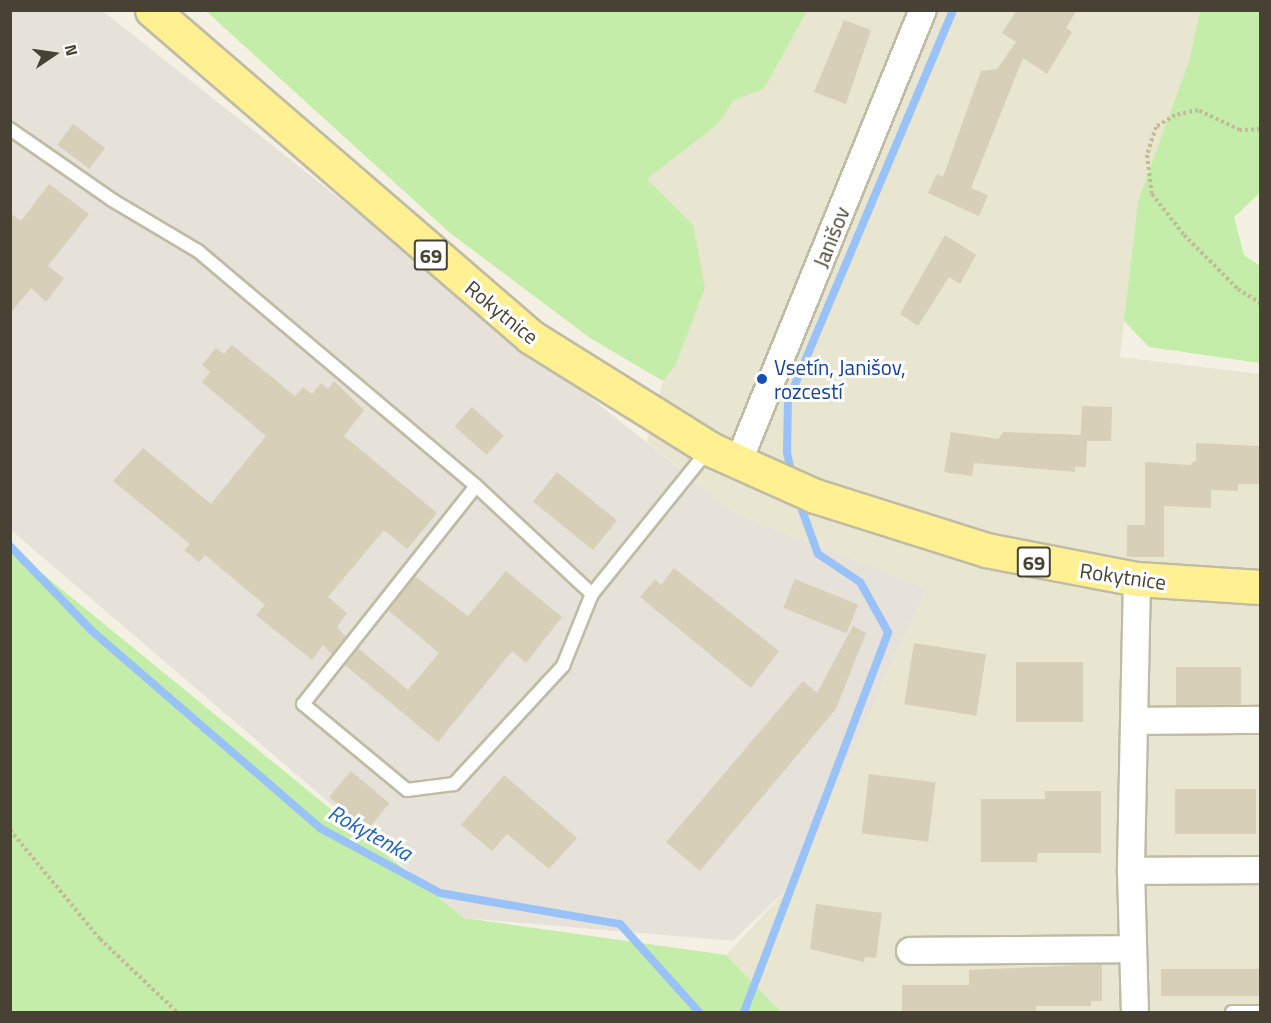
<!DOCTYPE html>
<meta charset="utf-8">
<style>
body{margin:0}
#map{position:relative;width:1271px;height:1023px;overflow:hidden;background:#f4f1e4;font-family:"Titillium Web",sans-serif}
div>[style]{position:absolute}
.residential>*{inset:0;background:#e8e5d1}
.industrial>*{inset:0;background:#e6e2d9}
.green>*{inset:0;background:#c3eda8}
.stream>*{height:8px;margin:-4px;padding:0 4px;transform-origin:4px;border-radius:4px;background:#99c2f8}
.building>*{inset:0;background:#d7cfb8;transform-origin:0 0}
.path>*{height:4px;margin-top:-2px;transform-origin:0;background:repeating-linear-gradient(90deg,#c4ba95 0 3px,transparent 0 6px)}
.roads{filter:drop-shadow(2px 0 #c0bba5) drop-shadow(-2px 0 #c0bba5) drop-shadow(0 2px #c0bba5) drop-shadow(0 -2px #c0bba5)}
.lane>*{height:12px;margin:-6px;padding:0 6px;transform-origin:6px;border-radius:6px;background:#fff}
.street>*{height:26px;margin:-13px;padding:0 13px;transform-origin:13px;border-radius:13px;background:#fff}
.primary>*{height:33px;margin:-16.5px;padding:0 16.5px;transform-origin:16.5px;border-radius:16.5px;background:#fff192}
.dots>*{width:16px;height:16px;translate:-50% -50%;box-sizing:border-box;border:3px solid #fff;border-radius:50%}
span{translate:-50% -50%;white-space:nowrap;text-align:center;line-height:1.15;-webkit-text-stroke:6px #fff;paint-order:stroke}
.shield-label span{padding:2px 4px;background:#fff;border:2px solid;border-radius:4px;-webkit-text-stroke-width:0}
.shield-label{font-size:20px;color:#474233;font-weight:700}
.street-label{font-size:21px;color:#474233}
.transit-label{font-size:21px;color:#164399}
.left{translate:0 -50%;text-align:left}
.water-label{font-size:22px;color:#2163be;font-style:italic}
.frame{position:absolute;inset:0;border:12px solid #474233;pointer-events:none}
.north{position:absolute;left:24px;top:24px;width:60px;height:60px;-webkit-text-stroke:4px #fff;paint-order:stroke;rotate:77deg;font-size:16px;font-weight:700;line-height:24px;text-align:center;color:#474233}
.north::after{content:'';display:block;margin:auto;width:21px;height:27px;background:#474233;clip-path:polygon(50% 0,100% 100%,50% 72%,0 100%)}
</style>
<div id="map">
<div class="residential">
<i style="clip-path:polygon(807px 11px,1200px 11px,1189px 61px,1138px 201px,1120px 357px,1260px 374px,1260px 1012px,781px 1012px,726px 955px,792px 884px,926px 588px,737px 514px,647px 442px,663px 381px,675px 366px,693px 225px,646px 179px,718px 124px,734px 100px,764px 89px)"></i>
</div>
<div class="industrial">
<i style="clip-path:polygon(11px 11px,103px 11px,737px 514px,926px 588px,792px 884px,733px 941px,464px 918px,11px 530px)"></i>
</div>
<div class="green">
<i style="clip-path:polygon(206px 11px,807px 11px,764px 89px,734px 100px,718px 124px,647px 179px,693px 225px,705px 288px,675px 366px,663px 381px,590px 338px,450px 233px)"></i>
<i style="clip-path:polygon(1200px 11px,1260px 11px,1260px 193px,1234px 217px,1244px 255px,1260px 266px,1260px 363px,1149px 347px,1124px 321px,1138px 201px,1189px 61px)"></i>
<i style="clip-path:polygon(11px 548px,464px 918px,726px 955px,781px 1012px,11px 1012px)"></i>
</div>
<div class="stream">
<i style="left:792px;top:476px;width:25px;rotate:-102deg"></i>
<i style="left:787px;top:452px;width:51px;rotate:-88.9deg"></i>
<i style="left:788px;top:401px;width:424px;rotate:-67.1deg"></i>
<i style="left:10px;top:546px;width:118px;rotate:46deg"></i>
<i style="left:92px;top:631px;width:301px;rotate:40.8deg"></i>
<i style="left:320px;top:828px;width:136px;rotate:28.4deg"></i>
<i style="left:440px;top:893px;width:183px;rotate:9.8deg"></i>
<i style="left:620px;top:924px;width:118px;rotate:48.1deg"></i>
<i style="left:744px;top:1012px;width:406px;rotate:-69.2deg"></i>
<i style="left:888px;top:632px;width:57px;rotate:-119.2deg"></i>
<i style="left:860px;top:582px;width:50px;rotate:-146.3deg"></i>
<i style="left:818px;top:554px;width:59px;rotate:-110deg"></i>
</div>
<div class="building">
<i style="clip-path:polygon(1017px 10px,1077px 10px,1066px 28px,1072px 32px,1047px 74px,1023px 58px,971px 188px,988px 195px,979px 216px,928px 193px,937px 174px,943px 177px,981px 71px,997px 69px,1016px 42px,1002px 33px)"></i>
<i style="clip-path:polygon(844px 20px,871px 30px,846px 104px,814px 92px)"></i>
<i style="left:73px;top:124px;width:40px;height:26px;rotate:37deg"></i>
<i style="clip-path:polygon(49px 184px,89px 214px,48px 266px,64px 278px,46px 302px,31px 288px,10px 314px,10px 213px,21px 221px)"></i>
<i style="clip-path:polygon(945px 235px,976px 255px,960px 284px,949px 277px,918px 326px,900px 314px)"></i>
<i style="clip-path:polygon(232px 345px,295px 396px,303px 387px,312px 394px,321px 383px,328px 389px,334px 381px,364px 410px,344px 436px,437px 513px,407px 549px,384px 530px,328px 597px,347px 613px,337px 627px,346px 637px,332px 654px,323px 645px,312px 660px,256px 615px,265px 605px,205px 555px,199px 562px,184px 550px,190px 544px,113px 481px,143px 448px,211px 504px,266px 436px,202px 382px,210px 372px,202px 365px,216px 348px,224px 354px)"></i>
<i style="clip-path:polygon(1082px 406px,1112px 407px,1111px 441px,1087px 441px,1086px 467px,1075px 467px,1075px 472px,974px 463px,972px 476px,944px 472px,951px 432px,998px 439px,1003px 432px,1081px 435px)"></i>
<i style="left:472px;top:407px;width:43px;height:26px;rotate:42deg"></i>
<i style="clip-path:polygon(1196px 443px,1260px 446px,1260px 484px,1238px 484px,1238px 491px,1211px 490px,1211px 508px,1164px 506px,1164px 557px,1127px 557px,1127px 525px,1145px 525px,1145px 462px,1190px 465px,1196px 460px)"></i>
<i style="left:557px;top:472px;width:77px;height:38px;rotate:39deg"></i>
<i style="clip-path:polygon(674px 568px,779px 651px,751px 688px,640px 597px,655px 579px,661px 585px)"></i>
<i style="clip-path:polygon(506px 571px,562px 617px,526px 663px,512px 651px,438px 742px,345px 665px,358px 648px,408px 690px,439px 653px,388px 610px,415px 576px,468px 616px)"></i>
<i style="left:795px;top:579px;width:68px;height:31px;rotate:22deg"></i>
<i style="clip-path:polygon(853px 626px,866px 633px,836px 709px,700px 871px,666px 842px,803px 681px,817px 693px)"></i>
<i style="left:914px;top:643px;width:73px;height:62px;rotate:9deg"></i>
<i style="left:1016px;top:662px;width:67px;height:60px"></i>
<i style="left:1176px;top:667px;width:65px;height:39px"></i>
<i style="left:351px;top:771px;width:50px;height:34px;rotate:40deg"></i>
<i style="left:869px;top:774px;width:67px;height:60px;rotate:7deg"></i>
<i style="clip-path:polygon(504px 775px,577px 838px,549px 869px,507px 834px,492px 851px,461px 825px)"></i>
<i style="left:1256px;top:789px;width:45px;height:81px;rotate:90deg"></i>
<i style="clip-path:polygon(1045px 791px,1101px 791px,1101px 853px,1038px 853px,1037px 862px,981px 862px,981px 799px,1045px 799px)"></i>
<i style="clip-path:polygon(816px 904px,882px 913px,876px 958px,865px 957px,864px 962px,810px 949px)"></i>
<i style="clip-path:polygon(1102px 964px,1102px 1001px,1091px 1001px,1091px 1006px,1036px 1006px,1036px 1012px,902px 1012px,902px 985px,969px 985px,969px 970px)"></i>
<i style="left:1161px;top:969px;width:99px;height:27px"></i>
</div>
<div class="path">
<i style="left:1260px;top:129px;width:20px;rotate:177deg"></i>
<i style="left:1240px;top:130px;width:47px;rotate:-154.5deg"></i>
<i style="left:1198px;top:110px;width:24px;rotate:168deg"></i>
<i style="left:1175px;top:115px;width:22px;rotate:148deg"></i>
<i style="left:1156px;top:127px;width:29px;rotate:108deg"></i>
<i style="left:1147px;top:155px;width:39px;rotate:83deg"></i>
<i style="left:1152px;top:194px;width:52px;rotate:52deg"></i>
<i style="left:1184px;top:235px;width:76px;rotate:45deg"></i>
<i style="left:1238px;top:289px;width:26px;rotate:32deg"></i>
<i style="left:10px;top:830px;width:141px;rotate:50.5deg"></i>
<i style="left:100px;top:939px;width:106px;rotate:43.5deg"></i>
</div>
<div class="roads">
<div class="lane">
<i style="left:10px;top:129px;width:124px;rotate:34.8deg"></i>
<i style="left:112px;top:200px;width:100px;rotate:30.7deg"></i>
<i style="left:198px;top:251px;width:364px;rotate:40.2deg"></i>
<i style="left:592px;top:594px;width:158px;rotate:-137deg"></i>
<i style="left:476px;top:486px;width:278px;rotate:128.4deg"></i>
<i style="left:303px;top:704px;width:135px;rotate:39.6deg"></i>
<i style="left:407px;top:790px;width:47px;rotate:-7.3deg"></i>
<i style="left:454px;top:784px;width:161px;rotate:-47.3deg"></i>
<i style="left:563px;top:666px;width:78px;rotate:-68.1deg"></i>
<i style="left:592px;top:594px;width:186px;rotate:-51.1deg"></i>
<i style="left:1232px;top:1012px;width:28px"></i>
</div>
<div class="street">
<i style="left:738px;top:463px;width:489px;rotate:-67.8deg"></i>
<i style="left:1137px;top:579px;width:292px;rotate:91.2deg"></i>
<i style="left:1131px;top:871px;width:129px;rotate:-0.4deg"></i>
<i style="left:1135px;top:721px;width:125px;rotate:-0.5deg"></i>
<i style="left:1131px;top:871px;width:141px;rotate:88.4deg"></i>
<i style="left:910px;top:951px;width:223px;rotate:-0.5deg"></i>
</div>
<div class="primary">
<i style="left:152px;top:10px;width:501px;rotate:40.79deg"></i>
<i style="left:531px;top:337px;width:211px;rotate:32deg"></i>
<i style="left:710px;top:449px;width:115px;rotate:24.1deg"></i>
<i style="left:815px;top:496px;width:179px;rotate:17.5deg"></i>
<i style="left:986px;top:550px;width:154px;rotate:10.9deg"></i>
<i style="left:1137px;top:579px;width:123px;rotate:3.7deg"></i>
</div>
</div>
<div class="dots">
<i style="left:762px;top:379px;background:#1a4fb4"></i>
</div>
<div class="shield-label">
<span style="left:431px;top:255px">69</span>
<span style="left:1034px;top:562px">69</span>
</div>
<div class="street-label">
<span style="left:831px;top:237px;rotate:-68deg">Janišov</span>
<span style="left:502px;top:312px;rotate:39deg">Rokytnice</span>
<span style="left:1123px;top:576px;rotate:8deg">Rokytnice</span>
</div>
<div class="transit-label">
<span class="left" style="left:774px;top:379px">Vsetín, Janišov,<br>rozcestí</span>
</div>
<div class="water-label">
<span style="left:370px;top:833px;rotate:29deg">Rokytenka</span>
</div>
<div class="frame"></div>
<div class="north">N</div>
</div>
